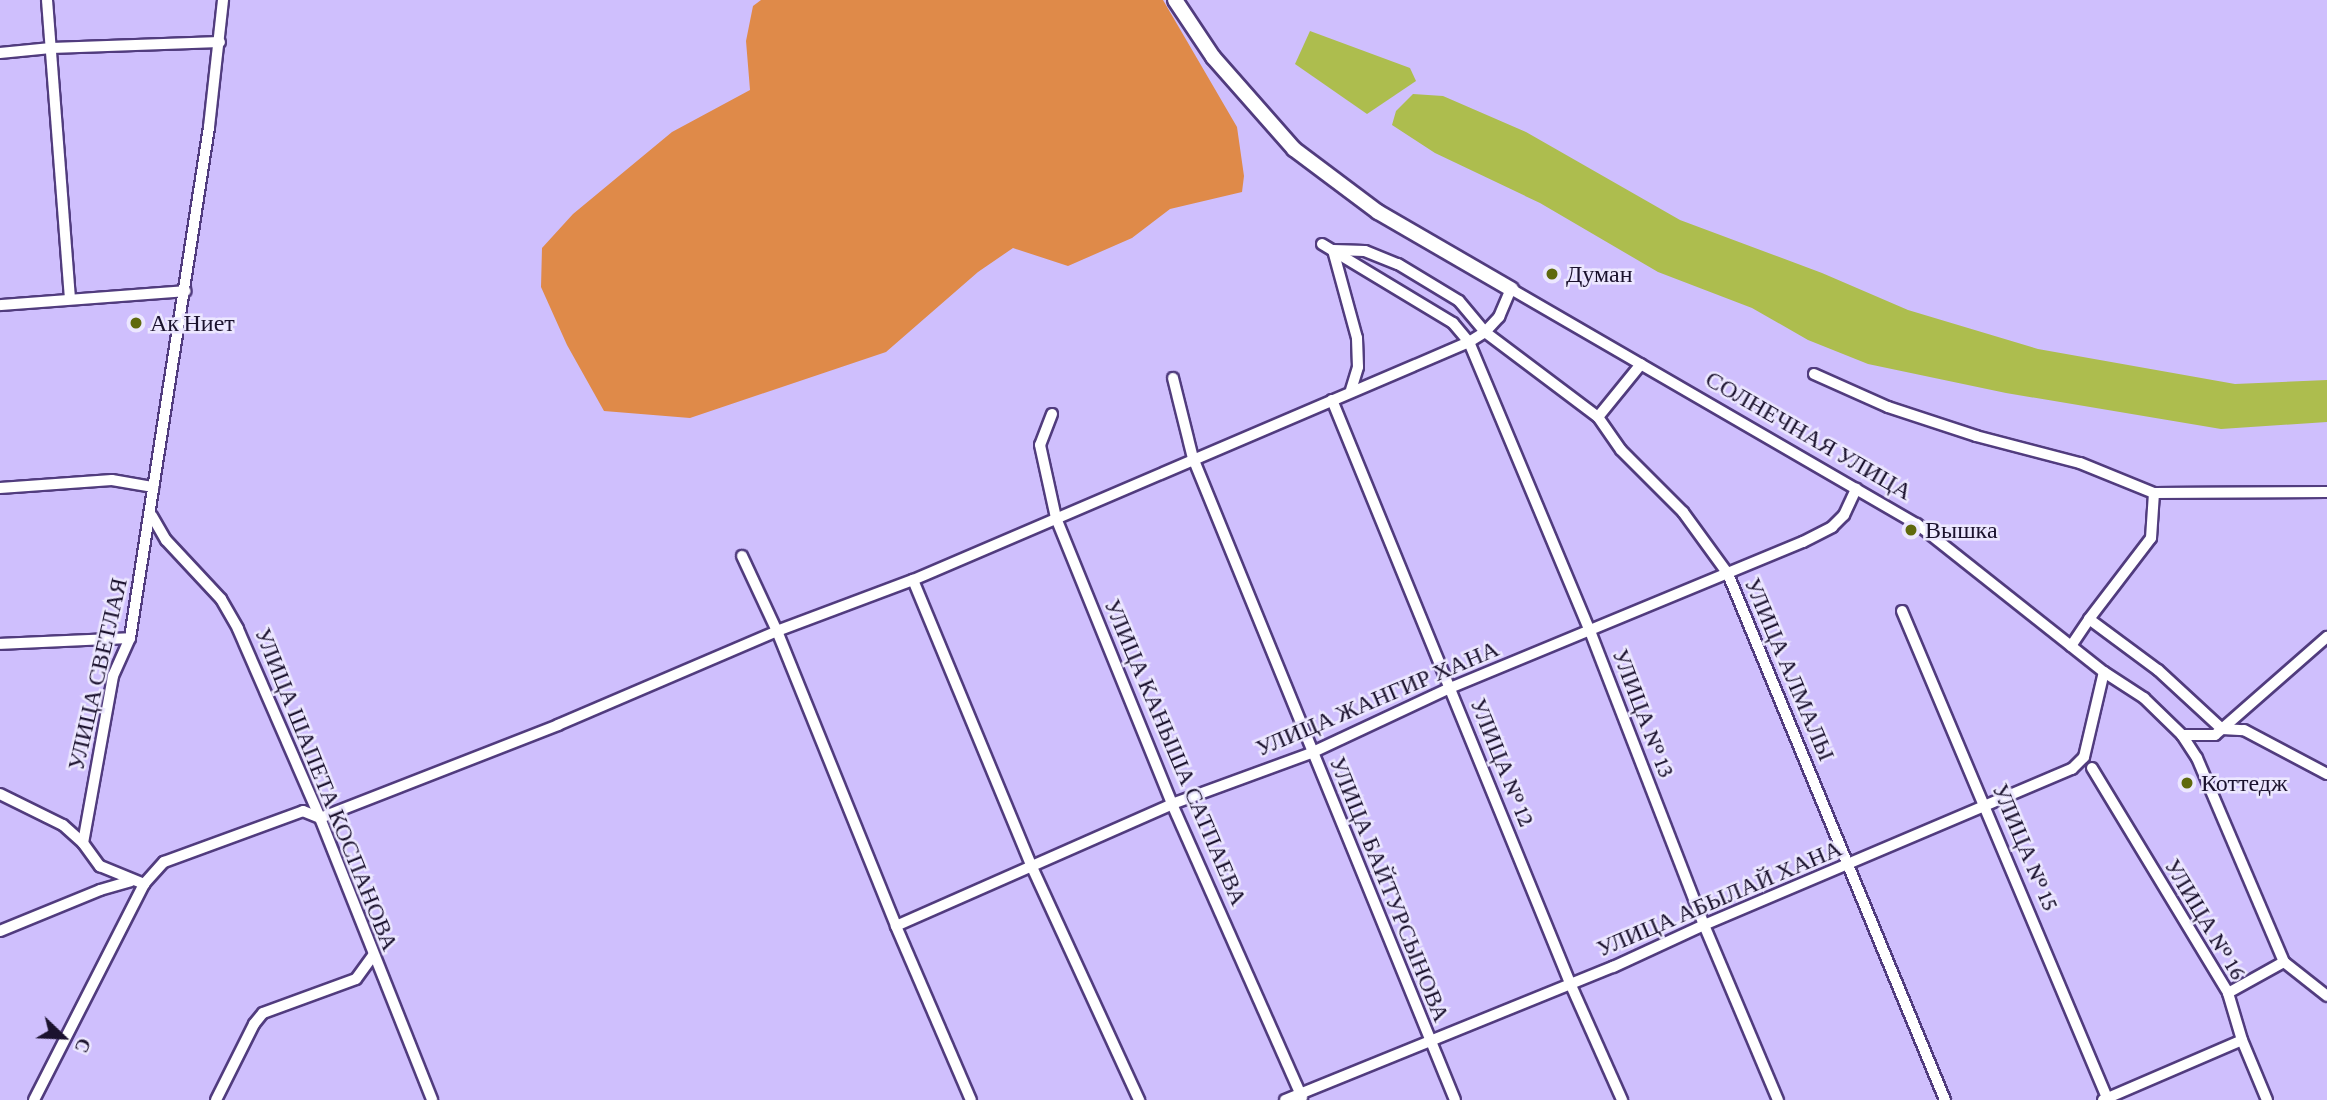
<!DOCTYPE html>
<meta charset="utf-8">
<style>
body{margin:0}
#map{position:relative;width:2327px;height:1100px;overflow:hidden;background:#cfbffd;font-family:"Crimson Pro",serif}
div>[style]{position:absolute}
.green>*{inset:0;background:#df8a49}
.water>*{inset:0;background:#adbd4e}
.roads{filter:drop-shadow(2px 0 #513c7e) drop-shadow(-2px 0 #513c7e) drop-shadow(0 2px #513c7e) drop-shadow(0 -2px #513c7e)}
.street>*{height:10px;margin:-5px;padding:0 5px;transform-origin:5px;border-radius:5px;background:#fff}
.secondary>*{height:14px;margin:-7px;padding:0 7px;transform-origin:7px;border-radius:7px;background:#fff}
.dots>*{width:19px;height:19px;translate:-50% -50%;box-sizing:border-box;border:4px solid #ece7ff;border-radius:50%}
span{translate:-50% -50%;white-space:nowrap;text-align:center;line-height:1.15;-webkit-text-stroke:5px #ece7ff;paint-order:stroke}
.poi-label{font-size:24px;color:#1b122e}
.left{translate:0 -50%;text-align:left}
.street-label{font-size:24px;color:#1b122e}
.north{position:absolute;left:28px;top:1002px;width:70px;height:70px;-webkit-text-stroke:5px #ece7ff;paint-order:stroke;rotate:113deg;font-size:19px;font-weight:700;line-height:28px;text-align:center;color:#1b122e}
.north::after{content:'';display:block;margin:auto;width:24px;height:32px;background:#1b122e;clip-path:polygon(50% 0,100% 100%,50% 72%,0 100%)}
</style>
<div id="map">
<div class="green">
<i style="clip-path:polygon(761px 0,1163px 0,1237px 127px,1244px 176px,1242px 192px,1170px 209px,1132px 238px,1068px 266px,1013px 248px,978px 272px,886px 352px,690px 418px,604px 411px,567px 345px,541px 287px,542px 248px,573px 214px,672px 132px,750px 90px,746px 41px,753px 6px)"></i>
</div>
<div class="water">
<i style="clip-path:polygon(1310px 31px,1410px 68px,1416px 81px,1367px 114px,1295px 64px)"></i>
<i style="clip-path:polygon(1413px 94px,1443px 96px,1526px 132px,1680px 220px,1822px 273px,1908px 310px,2038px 349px,2235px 384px,2327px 380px,2327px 422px,2221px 429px,2006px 393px,1868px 364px,1808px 340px,1752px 308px,1658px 272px,1540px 203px,1435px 153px,1392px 125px,1396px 111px)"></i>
</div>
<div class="roads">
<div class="street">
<i style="left:47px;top:0;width:299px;rotate:85.6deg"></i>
<i style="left:0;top:53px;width:51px;rotate:-5.6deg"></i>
<i style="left:51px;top:48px;width:169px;rotate:-2deg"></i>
<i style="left:1322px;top:244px;width:153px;rotate:31.1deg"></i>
<i style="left:1453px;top:323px;width:25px;rotate:50deg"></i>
<i style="left:1469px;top:342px;width:313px;rotate:67.3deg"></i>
<i style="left:1590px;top:631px;width:315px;rotate:68.8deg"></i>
<i style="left:1704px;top:925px;width:190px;rotate:67.1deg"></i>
<i style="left:0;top:305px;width:186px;rotate:-4.3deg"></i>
<i style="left:1814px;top:374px;width:81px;rotate:24deg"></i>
<i style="left:1888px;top:407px;width:93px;rotate:18.2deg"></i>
<i style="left:1976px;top:436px;width:107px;rotate:14.6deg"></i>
<i style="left:2080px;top:463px;width:80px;rotate:22.1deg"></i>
<i style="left:1173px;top:378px;width:82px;rotate:76deg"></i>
<i style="left:1193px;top:458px;width:693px;rotate:67.8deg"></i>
<i style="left:1351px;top:390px;width:24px;rotate:-73deg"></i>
<i style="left:1358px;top:367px;width:29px;rotate:-92deg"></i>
<i style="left:1357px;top:338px;width:91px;rotate:-105.3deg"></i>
<i style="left:1333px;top:250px;width:32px;rotate:2deg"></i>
<i style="left:1365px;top:251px;width:35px;rotate:22deg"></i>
<i style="left:1398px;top:264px;width:71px;rotate:31.2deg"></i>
<i style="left:1459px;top:301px;width:40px;rotate:50deg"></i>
<i style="left:1485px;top:332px;width:141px;rotate:37deg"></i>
<i style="left:1598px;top:417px;width:40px;rotate:55.1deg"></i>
<i style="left:1621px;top:450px;width:88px;rotate:45deg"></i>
<i style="left:1683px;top:512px;width:77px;rotate:54deg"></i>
<i style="left:1728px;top:574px;width:569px;rotate:67.58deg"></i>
<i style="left:1332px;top:400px;width:630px;rotate:67.79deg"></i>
<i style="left:1570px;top:983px;width:128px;rotate:66deg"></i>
<i style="left:1052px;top:414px;width:33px;rotate:111deg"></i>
<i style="left:1040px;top:445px;width:75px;rotate:77.6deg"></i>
<i style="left:1056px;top:518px;width:309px;rotate:67.9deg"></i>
<i style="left:1172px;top:804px;width:321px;rotate:66.1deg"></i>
<i style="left:1598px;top:417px;width:68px;rotate:-50.9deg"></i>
<i style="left:0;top:488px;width:112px;rotate:-4.1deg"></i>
<i style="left:112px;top:480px;width:42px;rotate:9.7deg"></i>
<i style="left:2327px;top:492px;width:173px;rotate:179.7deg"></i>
<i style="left:2154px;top:493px;width:45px;rotate:93.8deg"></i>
<i style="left:2151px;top:538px;width:102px;rotate:127.4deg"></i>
<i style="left:2089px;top:619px;width:86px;rotate:36.5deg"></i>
<i style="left:2158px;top:670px;width:87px;rotate:42.7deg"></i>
<i style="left:2222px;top:729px;width:22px;rotate:3deg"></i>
<i style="left:2244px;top:730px;width:94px;rotate:27.9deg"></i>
<i style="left:152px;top:516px;width:28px;rotate:60deg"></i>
<i style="left:166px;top:540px;width:81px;rotate:47deg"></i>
<i style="left:221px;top:599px;width:34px;rotate:60deg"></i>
<i style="left:238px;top:629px;width:206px;rotate:66.5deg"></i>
<i style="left:320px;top:818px;width:303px;rotate:68.3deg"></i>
<i style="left:742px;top:556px;width:83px;rotate:65deg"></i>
<i style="left:777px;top:631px;width:318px;rotate:68deg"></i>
<i style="left:896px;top:926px;width:189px;rotate:66.7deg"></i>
<i style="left:913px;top:580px;width:308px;rotate:67.5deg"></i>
<i style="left:1031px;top:865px;width:259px;rotate:65.3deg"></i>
<i style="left:1902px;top:611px;width:531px;rotate:67.16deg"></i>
<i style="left:0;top:644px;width:130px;rotate:-2.6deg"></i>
<i style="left:2071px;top:646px;width:32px;rotate:-56deg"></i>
<i style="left:2182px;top:735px;width:33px"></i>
<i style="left:2215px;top:735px;width:149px;rotate:-41.2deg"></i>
<i style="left:2092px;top:768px;width:263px;rotate:58.8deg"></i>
<i style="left:2228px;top:993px;width:49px;rotate:73.4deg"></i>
<i style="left:2242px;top:1040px;width:65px;rotate:67.4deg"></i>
<i style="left:0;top:794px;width:70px;rotate:26.2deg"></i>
<i style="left:63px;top:825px;width:27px;rotate:42deg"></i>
<i style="left:83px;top:843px;width:29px;rotate:54deg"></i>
<i style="left:100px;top:866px;width:48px;rotate:22.2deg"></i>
<i style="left:83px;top:843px;width:170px;rotate:-79.8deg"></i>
<i style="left:113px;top:676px;width:42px;rotate:-65.9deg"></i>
<i style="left:130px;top:638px;width:517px;rotate:-81.21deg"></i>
<i style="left:209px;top:127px;width:128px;rotate:-83.7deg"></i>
<i style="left:896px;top:926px;width:302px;rotate:-23.8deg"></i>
<i style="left:1172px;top:804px;width:148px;rotate:-20.1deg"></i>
<i style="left:1311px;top:753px;width:153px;rotate:-25.1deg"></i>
<i style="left:1450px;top:688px;width:382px;rotate:-22.5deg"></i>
<i style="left:1803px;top:542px;width:33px;rotate:-27deg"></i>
<i style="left:1832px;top:527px;width:17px;rotate:-45deg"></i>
<i style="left:1844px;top:515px;width:29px;rotate:-65deg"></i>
<i style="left:0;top:931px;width:108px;rotate:-22.3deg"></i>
<i style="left:100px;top:890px;width:32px;rotate:-16deg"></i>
<i style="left:2228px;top:993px;width:64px;rotate:-29deg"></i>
<i style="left:34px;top:1100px;width:242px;rotate:-63deg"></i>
<i style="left:144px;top:884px;width:30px;rotate:-48deg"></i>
<i style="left:164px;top:862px;width:148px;rotate:-20.1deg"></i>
<i style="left:303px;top:811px;width:18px;rotate:22deg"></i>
<i style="left:320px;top:818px;width:256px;rotate:-21.3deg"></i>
<i style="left:558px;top:725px;width:238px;rotate:-23.2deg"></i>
<i style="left:777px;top:631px;width:145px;rotate:-20.6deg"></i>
<i style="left:913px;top:580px;width:605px;rotate:-23.17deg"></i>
<i style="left:1469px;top:342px;width:19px;rotate:-32deg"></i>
<i style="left:1485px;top:332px;width:21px;rotate:-47deg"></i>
<i style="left:1499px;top:317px;width:30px;rotate:-67deg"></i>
<i style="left:1511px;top:289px;width:469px;rotate:30.1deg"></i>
<i style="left:1917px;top:524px;width:238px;rotate:38.4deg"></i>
<i style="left:2104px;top:672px;width:48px;rotate:33deg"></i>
<i style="left:2144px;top:698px;width:53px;rotate:44.2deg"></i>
<i style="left:2182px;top:735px;width:27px;rotate:57deg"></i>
<i style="left:2197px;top:758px;width:222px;rotate:66.9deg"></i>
<i style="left:2284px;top:962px;width:55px;rotate:38.3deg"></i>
<i style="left:216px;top:1100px;width:85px;rotate:-63.4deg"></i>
<i style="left:254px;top:1024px;width:14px;rotate:-51deg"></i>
<i style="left:263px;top:1013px;width:99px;rotate:-20.1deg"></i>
<i style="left:356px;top:979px;width:29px;rotate:-54deg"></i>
<i style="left:1285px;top:1100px;width:354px;rotate:-22.1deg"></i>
<i style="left:1613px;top:967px;width:100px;rotate:-24.8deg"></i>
<i style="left:1704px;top:925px;width:400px;rotate:-23deg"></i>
<i style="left:2072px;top:769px;width:17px;rotate:-45deg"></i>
<i style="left:2084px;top:757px;width:87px;rotate:-76.8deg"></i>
<i style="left:2103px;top:1100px;width:151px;rotate:-23.3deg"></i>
</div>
<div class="secondary">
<i style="left:1175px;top:0;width:69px;rotate:56.3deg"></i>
<i style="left:1213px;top:57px;width:123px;rotate:48.6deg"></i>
<i style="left:1294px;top:149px;width:105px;rotate:36.9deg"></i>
<i style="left:1378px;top:212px;width:154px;rotate:30.1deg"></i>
</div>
</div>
<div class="dots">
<i style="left:1552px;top:274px;background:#5f690d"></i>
<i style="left:136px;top:323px;background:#5f690d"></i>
<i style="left:1911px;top:530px;background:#5f690d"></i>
<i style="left:2187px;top:783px;background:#5f690d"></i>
</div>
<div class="poi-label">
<span class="left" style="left:1566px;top:274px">Думан</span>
<span class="left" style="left:150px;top:323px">Ак Ниет</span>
<span class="left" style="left:1925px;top:530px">Вышка</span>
<span class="left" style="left:2201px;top:783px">Коттедж</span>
</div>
<div class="street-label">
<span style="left:1809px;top:435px;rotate:30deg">СОЛНЕЧНАЯ УЛИЦА</span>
<span style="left:1790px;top:669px;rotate:67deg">УЛИЦА АЛМАЛЫ</span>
<span style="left:97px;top:674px;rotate:-77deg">УЛИЦА СВЕТЛАЯ</span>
<span style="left:1377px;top:698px;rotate:-23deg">УЛИЦА ЖАНГИР ХАНА</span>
<span style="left:1644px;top:713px;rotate:69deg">УЛИЦА № 13</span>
<span style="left:1176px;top:752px;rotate:67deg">УЛИЦА КАНЫША САТПАЕВА</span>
<span style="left:1503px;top:762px;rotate:68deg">УЛИЦА № 12</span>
<span style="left:327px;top:789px;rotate:68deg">УЛИЦА ШАПЕТА КОСПАНОВА</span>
<span style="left:2026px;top:847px;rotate:67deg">УЛИЦА № 15</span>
<span style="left:1390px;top:889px;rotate:68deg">УЛИЦА БАЙТУРСЫНОВА</span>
<span style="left:1719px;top:898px;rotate:-23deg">УЛИЦА АБЫЛАЙ ХАНА</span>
<span style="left:2206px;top:919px;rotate:59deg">УЛИЦА № 16</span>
</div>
<div class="north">С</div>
</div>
